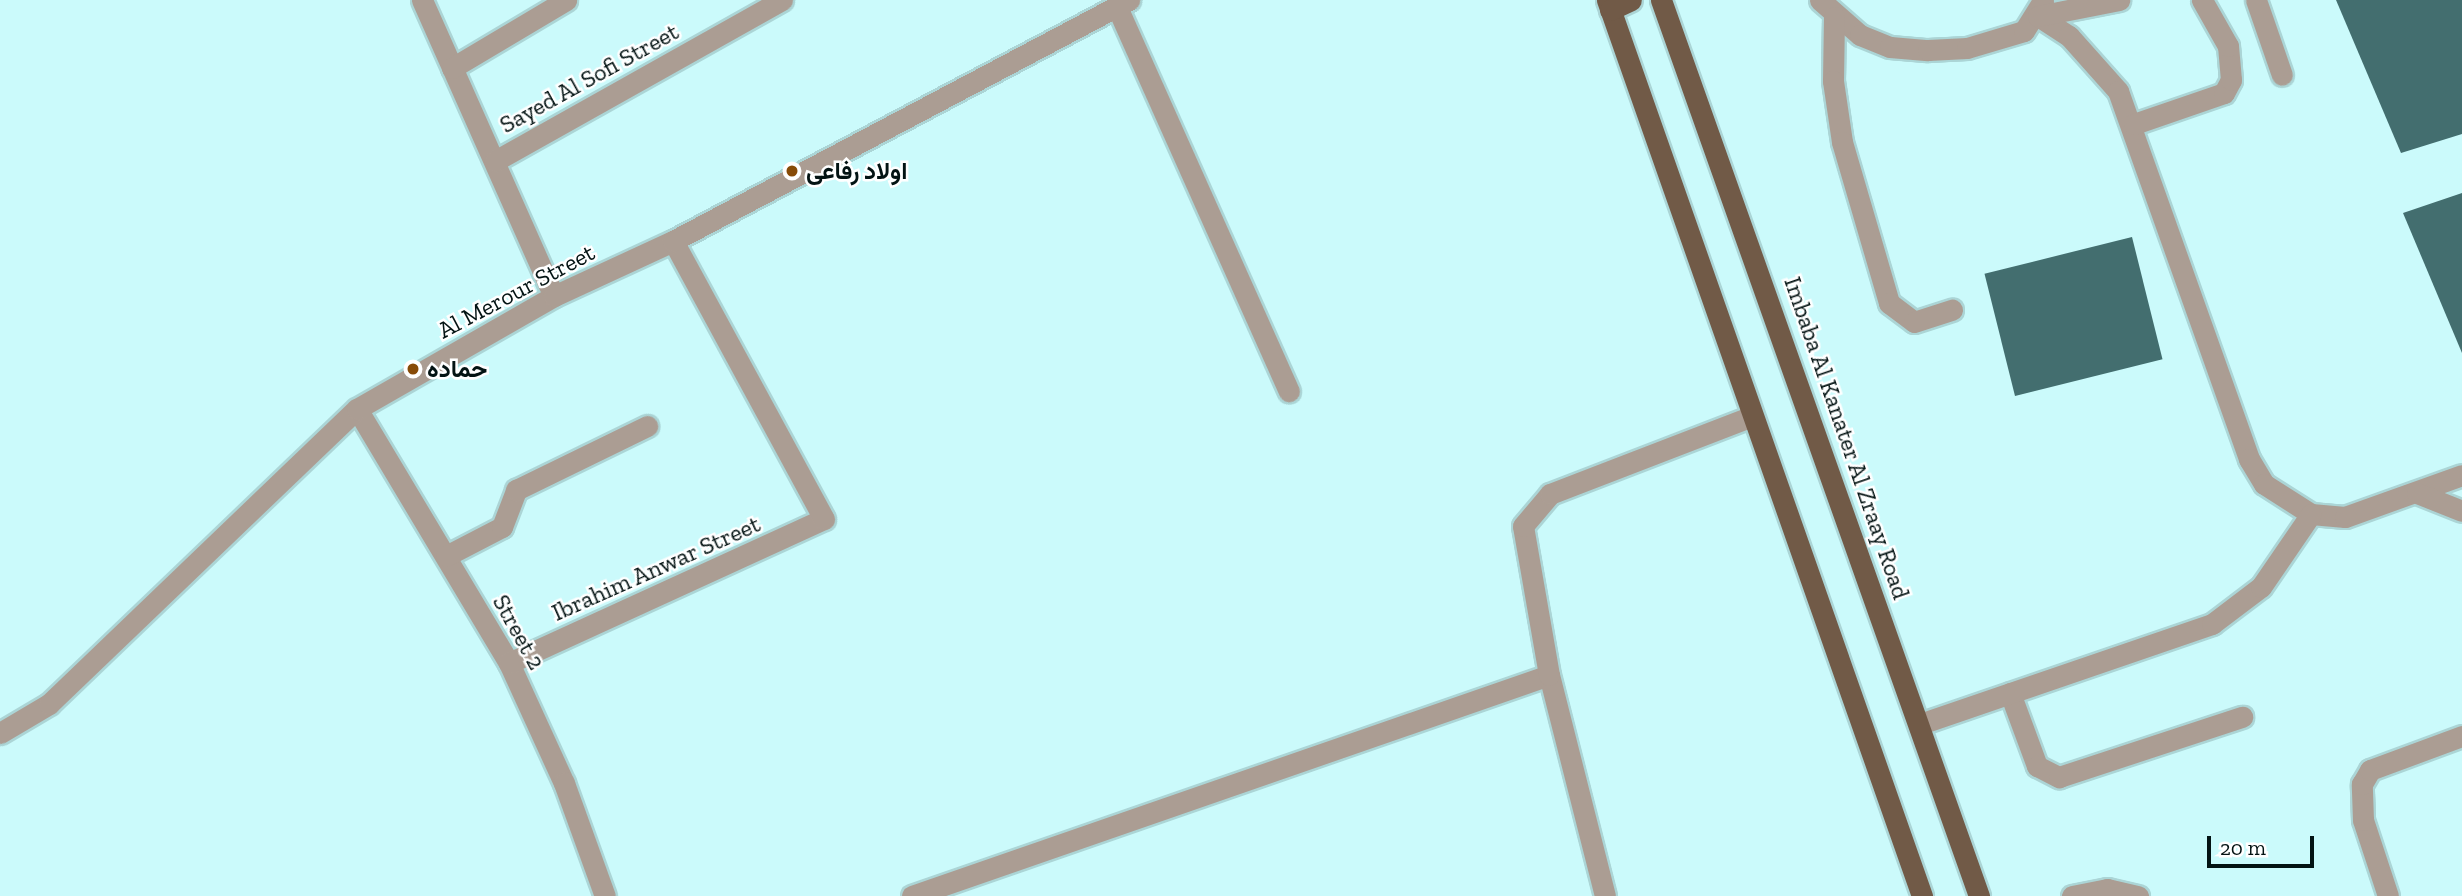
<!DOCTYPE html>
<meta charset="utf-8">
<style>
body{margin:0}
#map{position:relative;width:2462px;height:896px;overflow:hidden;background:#cbfafb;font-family:"Zilla Slab",Vazirmatn,serif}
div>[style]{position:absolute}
.building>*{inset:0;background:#436e6f;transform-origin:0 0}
.roads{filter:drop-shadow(2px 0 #abd5d6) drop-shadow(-2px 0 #abd5d6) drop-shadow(0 2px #abd5d6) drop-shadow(0 -2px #abd5d6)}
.lane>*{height:21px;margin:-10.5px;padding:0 10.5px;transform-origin:10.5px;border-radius:10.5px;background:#ab9d93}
.street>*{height:21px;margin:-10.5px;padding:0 10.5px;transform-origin:10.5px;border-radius:10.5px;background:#ab9d93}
.primary>*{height:21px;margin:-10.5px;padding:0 10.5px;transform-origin:10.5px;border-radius:10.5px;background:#715a47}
.dots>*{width:19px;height:19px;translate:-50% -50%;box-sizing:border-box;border:4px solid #fff;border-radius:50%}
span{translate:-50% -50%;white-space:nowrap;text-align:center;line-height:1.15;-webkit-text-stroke:5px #fff;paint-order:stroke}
.street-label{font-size:24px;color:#031313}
.poi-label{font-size:24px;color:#031313;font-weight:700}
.left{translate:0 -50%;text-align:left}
.scale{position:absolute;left:2207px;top:836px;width:107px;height:32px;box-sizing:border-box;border:4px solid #031313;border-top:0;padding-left:9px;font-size:21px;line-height:24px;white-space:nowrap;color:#031313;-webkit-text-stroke:5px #fff;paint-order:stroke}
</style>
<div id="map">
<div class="building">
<i style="clip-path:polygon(2336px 0,2462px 0,2462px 134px,2401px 153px)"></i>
<i style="clip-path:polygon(2462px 193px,2462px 353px,2403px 213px)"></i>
<i style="left:2132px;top:237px;width:126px;height:152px;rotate:76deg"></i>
</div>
<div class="roads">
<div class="lane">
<i style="left:1820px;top:0;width:53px;rotate:41.2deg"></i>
<i style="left:1860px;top:35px;width:32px;rotate:22deg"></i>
<i style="left:1890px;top:47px;width:38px;rotate:5deg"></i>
<i style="left:1928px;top:50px;width:39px;rotate:-3deg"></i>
<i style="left:1967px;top:48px;width:59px;rotate:-16.6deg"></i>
<i style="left:2024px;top:31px;width:36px;rotate:-58deg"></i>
<i style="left:2256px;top:0;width:79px;rotate:70.9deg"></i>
<i style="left:1117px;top:7px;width:421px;rotate:65.9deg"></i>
<i style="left:2038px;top:16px;width:37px;rotate:33deg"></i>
<i style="left:2069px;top:36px;width:74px;rotate:48.3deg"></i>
<i style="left:2118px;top:91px;width:391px;rotate:70.4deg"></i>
<i style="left:2249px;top:459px;width:29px;rotate:59deg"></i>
<i style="left:2264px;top:484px;width:56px;rotate:32.6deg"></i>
<i style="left:2311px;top:514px;width:34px;rotate:5deg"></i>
<i style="left:2345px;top:517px;width:124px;rotate:-19.7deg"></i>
<i style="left:2038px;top:16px;width:83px;rotate:-11.2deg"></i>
<i style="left:1834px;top:17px;width:64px;rotate:90.9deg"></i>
<i style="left:1833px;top:81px;width:62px;rotate:81.6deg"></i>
<i style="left:1842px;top:142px;width:168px;rotate:73.7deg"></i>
<i style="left:1889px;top:303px;width:31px;rotate:37deg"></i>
<i style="left:1914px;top:322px;width:40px;rotate:-18deg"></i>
<i style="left:2134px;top:124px;width:95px;rotate:-19deg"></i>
<i style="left:2224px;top:93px;width:15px;rotate:-62deg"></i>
<i style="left:2231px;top:80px;width:34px;rotate:-95deg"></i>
<i style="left:2228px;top:46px;width:53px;rotate:-119.5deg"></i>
<i style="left:2417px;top:493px;width:48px;rotate:21.8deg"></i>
<i style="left:2010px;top:693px;width:78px;rotate:69.7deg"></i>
<i style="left:2037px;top:766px;width:25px;rotate:27deg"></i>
<i style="left:2059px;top:777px;width:193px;rotate:-18.2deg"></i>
<i style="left:1920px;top:724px;width:309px;rotate:-18.9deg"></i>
<i style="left:2212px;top:624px;width:61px;rotate:-37.1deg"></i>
<i style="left:2261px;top:587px;width:88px;rotate:-55.6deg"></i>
<i style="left:2072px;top:896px;width:36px;rotate:-11deg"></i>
<i style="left:2107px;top:889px;width:32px;rotate:13deg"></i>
<i style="left:2388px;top:896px;width:80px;rotate:-108.2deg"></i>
<i style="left:2363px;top:820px;width:36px;rotate:-92deg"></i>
<i style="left:2362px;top:784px;width:16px;rotate:-60deg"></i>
<i style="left:2370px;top:770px;width:98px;rotate:-20.3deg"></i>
</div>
<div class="street">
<i style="left:422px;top:0;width:324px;rotate:66deg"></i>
<i style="left:452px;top:68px;width:133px;rotate:-30.8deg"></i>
<i style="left:495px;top:161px;width:329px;rotate:-29.3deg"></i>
<i style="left:357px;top:409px;width:296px;rotate:59.1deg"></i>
<i style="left:509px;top:663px;width:132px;rotate:65.4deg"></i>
<i style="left:564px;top:783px;width:120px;rotate:70.1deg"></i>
<i style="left:446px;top:556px;width:63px;rotate:-27.4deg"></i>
<i style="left:502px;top:527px;width:40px;rotate:-69deg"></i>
<i style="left:516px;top:490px;width:146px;rotate:-26deg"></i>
<i style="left:509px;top:663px;width:346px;rotate:-24.6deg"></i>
<i style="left:824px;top:519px;width:316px;rotate:-118.5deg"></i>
<i style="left:0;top:733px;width:57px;rotate:-30.6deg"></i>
<i style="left:49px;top:704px;width:426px;rotate:-43.8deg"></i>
<i style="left:357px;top:409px;width:227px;rotate:-29.8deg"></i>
<i style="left:554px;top:296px;width:131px;rotate:-24.8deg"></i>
<i style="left:673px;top:241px;width:516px;rotate:-27.86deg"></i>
<i style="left:912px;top:896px;width:674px;rotate:-19.13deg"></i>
<i style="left:1605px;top:896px;width:228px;rotate:-104.2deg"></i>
<i style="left:1549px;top:675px;width:151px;rotate:-99.9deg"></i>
<i style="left:1523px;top:526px;width:42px;rotate:-49.8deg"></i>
<i style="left:1550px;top:494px;width:214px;rotate:-21.1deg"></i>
</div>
<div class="primary">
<i style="left:1607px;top:0;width:950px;rotate:70.63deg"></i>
<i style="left:1661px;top:0;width:951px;rotate:70.46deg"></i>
<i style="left:1610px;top:10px;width:23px;rotate:-25deg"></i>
</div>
</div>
<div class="dots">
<i style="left:792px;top:171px;background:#874b07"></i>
<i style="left:413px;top:369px;background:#874b07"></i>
</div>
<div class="street-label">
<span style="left:589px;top:78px;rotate:-29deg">Sayed Al Sofi Street</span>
<span style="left:516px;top:291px;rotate:-28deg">Al Merour Street</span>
<span style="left:1847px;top:438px;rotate:71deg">Imbaba Al Kanater Al Zraay Road</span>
<span style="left:656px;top:568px;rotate:-24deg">Ibrahim Anwar Street</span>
<span style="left:519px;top:632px;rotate:61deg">Street 2</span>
</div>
<div class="poi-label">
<span class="left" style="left:806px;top:171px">اولاد رفاعى</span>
<span class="left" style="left:427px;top:369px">حماده</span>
</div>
<div class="scale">20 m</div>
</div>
